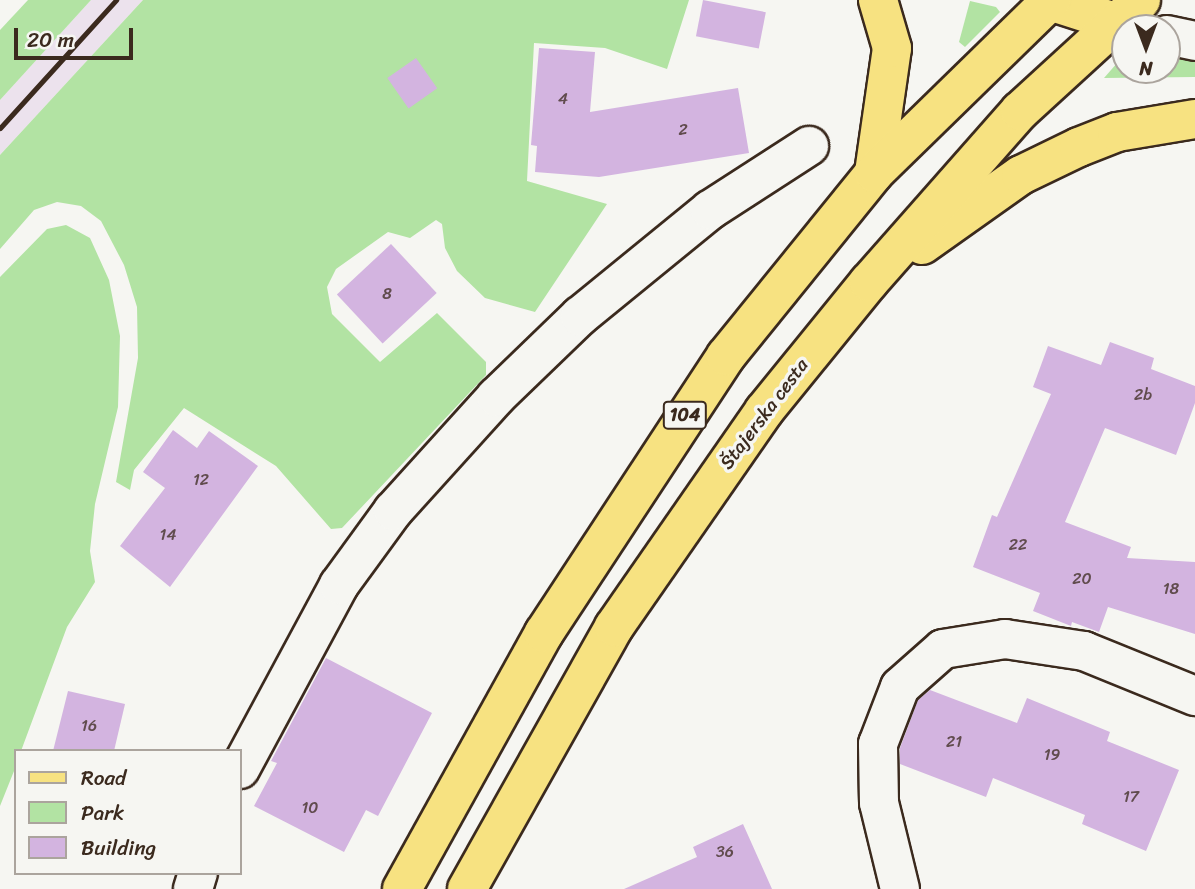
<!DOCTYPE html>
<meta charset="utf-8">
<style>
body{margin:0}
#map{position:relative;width:1195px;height:889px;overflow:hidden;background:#f6f6f2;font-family:Sriracha,sans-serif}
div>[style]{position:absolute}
.built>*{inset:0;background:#ece2ed}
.green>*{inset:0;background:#b2e3a3}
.building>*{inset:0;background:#d3b4e0;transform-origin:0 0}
.roads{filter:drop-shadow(2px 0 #3b2a1e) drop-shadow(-2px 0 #3b2a1e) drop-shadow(0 2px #3b2a1e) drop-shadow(0 -2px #3b2a1e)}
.minor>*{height:38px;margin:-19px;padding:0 19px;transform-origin:19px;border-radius:19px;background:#f6f6f2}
.secondary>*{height:38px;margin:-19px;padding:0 19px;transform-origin:19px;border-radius:19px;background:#f6f6f2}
.primary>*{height:38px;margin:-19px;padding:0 19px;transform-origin:19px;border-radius:19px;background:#f7e281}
.rail>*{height:5px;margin:-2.5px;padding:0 2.5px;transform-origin:2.5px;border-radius:2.5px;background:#3b2a1e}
span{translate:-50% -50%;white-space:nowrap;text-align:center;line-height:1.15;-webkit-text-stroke:7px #f6f6f2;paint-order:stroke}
.number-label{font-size:16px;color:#614c4e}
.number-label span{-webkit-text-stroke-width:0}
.shield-label span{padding:2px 5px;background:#f6f6f2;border:2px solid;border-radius:5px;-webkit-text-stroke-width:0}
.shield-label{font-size:18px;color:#3b2a1e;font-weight:700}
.street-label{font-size:19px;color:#3b2a1e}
.legend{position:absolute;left:14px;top:749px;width:228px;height:126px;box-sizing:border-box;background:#f6f6f2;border:2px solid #aba49d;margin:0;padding:9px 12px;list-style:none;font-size:21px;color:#3b2a1e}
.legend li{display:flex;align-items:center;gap:14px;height:35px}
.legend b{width:35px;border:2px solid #aba49d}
.north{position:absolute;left:1111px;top:14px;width:70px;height:70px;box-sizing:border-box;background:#f6f6f2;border:2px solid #aba49d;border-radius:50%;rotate:180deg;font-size:19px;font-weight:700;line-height:28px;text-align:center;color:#3b2a1e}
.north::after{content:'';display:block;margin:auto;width:24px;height:32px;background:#3b2a1e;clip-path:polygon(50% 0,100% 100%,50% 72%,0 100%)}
.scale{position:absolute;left:14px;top:28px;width:119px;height:32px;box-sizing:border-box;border:4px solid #3b2a1e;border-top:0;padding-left:9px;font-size:21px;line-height:24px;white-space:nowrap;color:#3b2a1e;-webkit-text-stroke:5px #f6f6f2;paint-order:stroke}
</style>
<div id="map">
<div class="built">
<i style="clip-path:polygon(91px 0,143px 0,0 155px,0 100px)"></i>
</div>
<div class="green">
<i style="clip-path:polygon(28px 0,91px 0,0 100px,0 30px)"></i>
<i style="clip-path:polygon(143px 0,689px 0,667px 69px,605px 48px,534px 43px,527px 181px,607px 204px,535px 312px,485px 298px,457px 271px,445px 248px,442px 224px,436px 220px,410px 238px,388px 232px,336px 269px,327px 287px,332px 314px,380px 362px,437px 313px,486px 362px,486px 375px,342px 528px,331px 529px,276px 466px,184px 408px,134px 470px,130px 490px,116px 482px,138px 358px,137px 307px,124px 265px,101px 221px,81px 206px,57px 202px,34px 210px,0 249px,0 155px)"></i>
<i style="clip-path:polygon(970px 1px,996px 7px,1000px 12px,965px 47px,959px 42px)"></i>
<i style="clip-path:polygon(1125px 54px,1125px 70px,1167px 70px,1167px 54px,1195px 59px,1195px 77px,1104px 78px)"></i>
<i style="clip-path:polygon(66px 225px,90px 238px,109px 280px,120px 336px,118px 407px,95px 504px,90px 551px,95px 582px,67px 627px,21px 751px,16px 751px,16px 766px,0 806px,0 277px,47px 229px)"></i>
</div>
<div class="building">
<i style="left:703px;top:0;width:64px;height:37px;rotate:11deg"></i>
<i style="clip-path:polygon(539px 48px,595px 52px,590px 112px,738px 88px,749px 153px,599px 177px,535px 172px,537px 146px,531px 145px)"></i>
<i style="left:416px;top:58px;width:37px;height:35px;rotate:55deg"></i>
<i style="left:391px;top:244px;width:67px;height:74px;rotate:47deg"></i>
<i style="clip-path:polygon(1110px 342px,1154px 358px,1151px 369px,1195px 386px,1195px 403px,1176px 455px,1105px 428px,1065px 522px,1131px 547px,1127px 558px,1195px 562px,1195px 634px,1108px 607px,1099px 632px,1072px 622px,1071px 626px,1033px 611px,1040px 593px,973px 567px,992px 515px,997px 517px,1051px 394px,1033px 387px,1048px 346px,1101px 365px)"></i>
<i style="clip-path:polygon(173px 430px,197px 448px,209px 431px,258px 466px,170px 587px,120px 546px,165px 488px,143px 472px)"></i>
<i style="clip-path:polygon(326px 658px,432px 713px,378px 816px,366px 810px,344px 852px,254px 806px,277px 763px,271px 761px)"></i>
<i style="clip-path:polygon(930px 690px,1017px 723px,1027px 698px,1110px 732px,1107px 741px,1179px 770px,1146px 851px,1082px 824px,1085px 815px,993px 778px,986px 797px,900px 764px,900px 748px,918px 700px)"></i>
<i style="clip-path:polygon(68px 691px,125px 704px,114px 751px,53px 751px)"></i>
<i style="clip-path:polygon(743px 824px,772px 889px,624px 889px,697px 857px,693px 847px)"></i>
</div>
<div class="roads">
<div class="minor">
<i style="left:240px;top:769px;width:209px;rotate:-61.7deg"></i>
<i style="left:339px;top:585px;width:92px;rotate:-53.9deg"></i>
<i style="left:393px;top:511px;width:154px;rotate:-47.9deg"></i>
<i style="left:496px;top:397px;width:117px;rotate:-44deg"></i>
<i style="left:580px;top:316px;width:168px;rotate:-39.2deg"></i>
<i style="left:710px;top:210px;width:118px;rotate:-32.9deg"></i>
<i style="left:193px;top:889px;width:17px;rotate:-73deg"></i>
<i style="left:900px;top:889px;width:89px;rotate:-103.7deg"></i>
<i style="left:879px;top:803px;width:59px;rotate:-91deg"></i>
<i style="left:878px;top:744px;width:61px;rotate:-68.9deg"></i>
<i style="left:900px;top:687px;width:57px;rotate:-41.5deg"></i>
<i style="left:943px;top:649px;width:63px;rotate:-9.2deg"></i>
<i style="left:1005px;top:639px;width:80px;rotate:8.6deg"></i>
<i style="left:1084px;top:651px;width:120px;rotate:22.1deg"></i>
</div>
<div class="secondary">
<i style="left:1167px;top:35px;width:29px;rotate:12deg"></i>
</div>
<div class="primary">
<i style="left:1046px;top:0;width:72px;rotate:17.7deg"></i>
<i style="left:874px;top:173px;width:126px;rotate:-81.8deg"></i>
<i style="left:892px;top:48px;width:50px;rotate:-106.3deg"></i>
<i style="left:922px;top:245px;width:121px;rotate:-35.3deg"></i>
<i style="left:1021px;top:175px;width:64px;rotate:-25.8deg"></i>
<i style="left:1079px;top:147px;width:41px;rotate:-21.5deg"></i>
<i style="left:1117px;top:132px;width:79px;rotate:-9.5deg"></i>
<i style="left:402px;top:889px;width:293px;rotate:-61deg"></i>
<i style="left:544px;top:633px;width:331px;rotate:-56.7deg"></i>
<i style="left:726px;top:356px;width:235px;rotate:-51deg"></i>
<i style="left:874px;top:173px;width:248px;rotate:-44.3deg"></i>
<i style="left:467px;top:889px;width:300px;rotate:-60.7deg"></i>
<i style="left:614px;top:627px;width:263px;rotate:-55.2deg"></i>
<i style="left:764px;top:411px;width:166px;rotate:-50.9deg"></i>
<i style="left:869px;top:282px;width:228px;rotate:-48.6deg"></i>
<i style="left:1020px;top:111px;width:164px;rotate:-42.5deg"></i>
</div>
</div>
<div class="rail">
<i style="left:0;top:128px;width:173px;rotate:-47.8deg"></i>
</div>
<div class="number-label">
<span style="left:563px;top:99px">4</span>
<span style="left:683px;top:130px">2</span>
<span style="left:387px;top:294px">8</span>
<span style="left:1143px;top:395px">2b</span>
<span style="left:201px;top:480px">12</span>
<span style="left:168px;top:535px">14</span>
<span style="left:1018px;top:545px">22</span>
<span style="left:1082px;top:579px">20</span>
<span style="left:1171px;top:589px">18</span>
<span style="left:89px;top:726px">16</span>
<span style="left:954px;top:742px">21</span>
<span style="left:1052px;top:755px">19</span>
<span style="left:1131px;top:797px">17</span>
<span style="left:310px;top:808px">10</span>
<span style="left:725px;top:852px">36</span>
</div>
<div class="shield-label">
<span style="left:685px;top:415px">104</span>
</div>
<div class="street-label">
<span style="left:764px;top:414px;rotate:-53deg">Štajerska cesta</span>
</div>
<ul class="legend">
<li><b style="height:9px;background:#f7e281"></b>Road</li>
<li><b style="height:19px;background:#b2e3a3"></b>Park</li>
<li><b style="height:19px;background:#d3b4e0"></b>Building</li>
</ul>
<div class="north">N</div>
<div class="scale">20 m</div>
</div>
